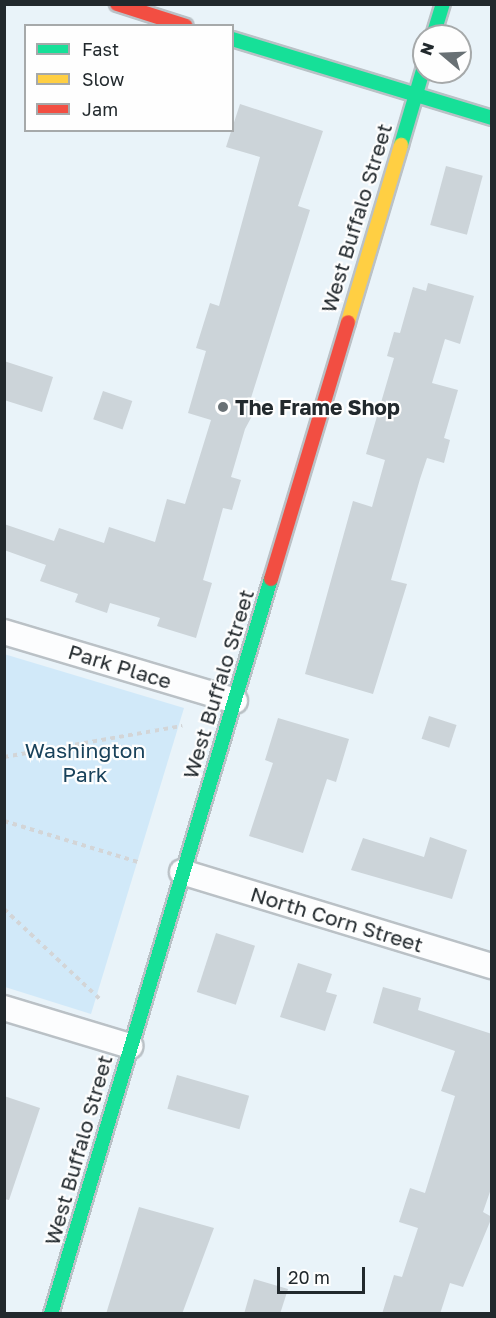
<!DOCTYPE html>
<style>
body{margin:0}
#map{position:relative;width:496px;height:1318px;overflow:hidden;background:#e9f3f9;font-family:"Golos Text",sans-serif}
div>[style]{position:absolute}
.green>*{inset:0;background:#d1e9f9}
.building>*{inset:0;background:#ccd4d9;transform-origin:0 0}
.path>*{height:4px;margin-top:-2px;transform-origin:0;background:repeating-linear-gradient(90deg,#d3d5d7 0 4.5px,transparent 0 9px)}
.roads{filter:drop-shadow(2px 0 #bac1c6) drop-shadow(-2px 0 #bac1c6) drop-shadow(0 2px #bac1c6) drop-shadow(0 -2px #bac1c6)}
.street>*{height:24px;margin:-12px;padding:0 12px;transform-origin:12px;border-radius:12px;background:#fcfdfe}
.fast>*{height:14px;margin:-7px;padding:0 7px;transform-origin:7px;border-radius:7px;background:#16e098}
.slow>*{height:14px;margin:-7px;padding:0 7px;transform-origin:7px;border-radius:7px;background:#ffcf43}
.jam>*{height:14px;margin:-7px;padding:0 7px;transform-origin:7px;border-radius:7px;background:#f24e42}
.dots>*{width:16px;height:16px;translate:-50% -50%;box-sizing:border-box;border:3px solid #fefefe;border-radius:50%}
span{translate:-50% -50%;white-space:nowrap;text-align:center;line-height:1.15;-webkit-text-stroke:4.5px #fefefe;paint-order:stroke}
.street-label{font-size:21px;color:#22292d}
.poi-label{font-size:21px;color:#22292d;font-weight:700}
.left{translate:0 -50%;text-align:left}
.park-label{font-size:21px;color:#19425b}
.frame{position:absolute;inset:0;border:6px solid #22292d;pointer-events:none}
.legend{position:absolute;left:24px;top:24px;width:210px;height:108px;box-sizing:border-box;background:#fefefe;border:2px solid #a6a9aa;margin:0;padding:8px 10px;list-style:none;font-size:18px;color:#22292d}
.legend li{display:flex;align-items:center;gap:12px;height:30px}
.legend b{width:30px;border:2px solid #a6a9aa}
.north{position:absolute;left:412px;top:24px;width:60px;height:60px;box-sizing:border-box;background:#fefefe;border:2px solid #a6a9aa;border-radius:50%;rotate:289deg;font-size:16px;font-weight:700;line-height:24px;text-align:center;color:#22292d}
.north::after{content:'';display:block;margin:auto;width:21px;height:27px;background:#687074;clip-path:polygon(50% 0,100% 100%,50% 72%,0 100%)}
.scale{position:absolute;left:277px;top:1267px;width:88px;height:27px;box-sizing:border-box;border:3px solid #22292d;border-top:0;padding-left:8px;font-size:18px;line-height:21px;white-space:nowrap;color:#22292d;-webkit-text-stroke:4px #fefefe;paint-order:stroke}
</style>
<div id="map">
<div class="green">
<i style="clip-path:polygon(4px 654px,184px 708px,91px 1014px,5px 987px)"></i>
</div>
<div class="building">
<i style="clip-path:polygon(240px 104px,323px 131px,298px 206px,310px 210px,251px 398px,260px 401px,245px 429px,231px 477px,241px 480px,232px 510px,223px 508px,203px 580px,212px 583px,196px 638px,157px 626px,160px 618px,110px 603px,107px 613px,75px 602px,78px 594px,40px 581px,46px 565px,4px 550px,4px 524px,54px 541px,59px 528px,104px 543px,109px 527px,155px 542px,167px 499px,185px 504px,211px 420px,188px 413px,206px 351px,196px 348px,210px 303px,219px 306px,260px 157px,226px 147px)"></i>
<i style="left:446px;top:166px;width:38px;height:61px;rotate:15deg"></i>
<i style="clip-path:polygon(428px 283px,474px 296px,460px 344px,445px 339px,432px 383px,458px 390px,444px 438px,450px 440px,444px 463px,427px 458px,420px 479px,391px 580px,407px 584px,373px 694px,305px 674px,353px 501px,372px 507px,385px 460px,366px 454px,394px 358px,387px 356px,394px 332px,400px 333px,413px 287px,426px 291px)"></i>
<i style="clip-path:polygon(4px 361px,53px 377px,42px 412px,4px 400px)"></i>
<i style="left:103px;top:391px;width:31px;height:30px;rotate:19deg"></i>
<i style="left:429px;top:716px;width:29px;height:24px;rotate:18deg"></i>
<i style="clip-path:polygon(278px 718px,349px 739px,336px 782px,327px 779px,303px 853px,249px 836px,273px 763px,265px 760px)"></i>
<i style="clip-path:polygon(430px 837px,467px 850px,452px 899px,351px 870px,363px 838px,424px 857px)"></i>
<i style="left:216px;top:933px;width:41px;height:62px;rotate:18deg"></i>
<i style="clip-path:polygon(298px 963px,332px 974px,326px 992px,337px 995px,325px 1031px,280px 1017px)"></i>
<i style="clip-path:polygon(383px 987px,421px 998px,418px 1010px,492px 1034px,492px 1186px,483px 1212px,492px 1217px,463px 1287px,450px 1283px,440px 1314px,382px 1314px,394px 1275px,402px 1277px,418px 1228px,399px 1222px,410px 1188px,425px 1193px,455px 1096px,441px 1091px,455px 1051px,373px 1023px)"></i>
<i style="left:177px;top:1075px;width:75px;height:35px;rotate:16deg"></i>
<i style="clip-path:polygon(4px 1096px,40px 1108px,9px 1200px,4px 1199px)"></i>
<i style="clip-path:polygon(139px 1207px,214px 1228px,182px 1314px,106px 1314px)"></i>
<i style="clip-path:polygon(254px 1279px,288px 1289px,280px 1314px,244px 1314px)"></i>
</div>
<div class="path">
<i style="left:4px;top:757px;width:181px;rotate:-9.9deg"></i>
<i style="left:4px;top:821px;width:143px;rotate:17deg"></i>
<i style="left:4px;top:909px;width:132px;rotate:43.2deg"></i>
</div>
<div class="roads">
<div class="street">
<i style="left:4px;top:632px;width:241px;rotate:16.6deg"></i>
<i style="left:182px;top:872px;width:324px;rotate:16.9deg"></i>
<i style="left:4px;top:1008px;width:132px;rotate:16.8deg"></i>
</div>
<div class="fast">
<i style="left:433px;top:36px;width:34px;rotate:-73deg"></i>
<i style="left:232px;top:39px;width:272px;rotate:16.9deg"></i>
<i style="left:401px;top:145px;width:81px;rotate:-73.6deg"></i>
<i style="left:51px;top:1314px;width:767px;rotate:-73.34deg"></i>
</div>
<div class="slow">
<i style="left:348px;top:322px;width:185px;rotate:-73.3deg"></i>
</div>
<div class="jam">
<i style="left:117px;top:4px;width:72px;rotate:17.7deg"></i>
<i style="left:271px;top:579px;width:268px;rotate:-73.3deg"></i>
</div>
</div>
<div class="dots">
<i style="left:223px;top:407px;background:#687074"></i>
</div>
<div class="street-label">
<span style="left:356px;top:218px;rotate:-73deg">West Buffalo Street</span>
<span style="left:120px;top:666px;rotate:17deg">Park Place</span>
<span style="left:218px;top:684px;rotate:-73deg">West Buffalo Street</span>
<span style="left:337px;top:919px;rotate:17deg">North Corn Street</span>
<span style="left:78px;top:1150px;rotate:-74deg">West Buffalo Street</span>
</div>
<div class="poi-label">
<span class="left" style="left:235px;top:407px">The Frame Shop</span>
</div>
<div class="park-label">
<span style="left:85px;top:762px">Washington<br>Park</span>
</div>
<div class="frame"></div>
<ul class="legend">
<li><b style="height:8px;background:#16e098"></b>Fast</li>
<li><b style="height:8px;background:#ffcf43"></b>Slow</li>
<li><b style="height:8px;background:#f24e42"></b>Jam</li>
</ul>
<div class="north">N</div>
<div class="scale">20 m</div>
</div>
